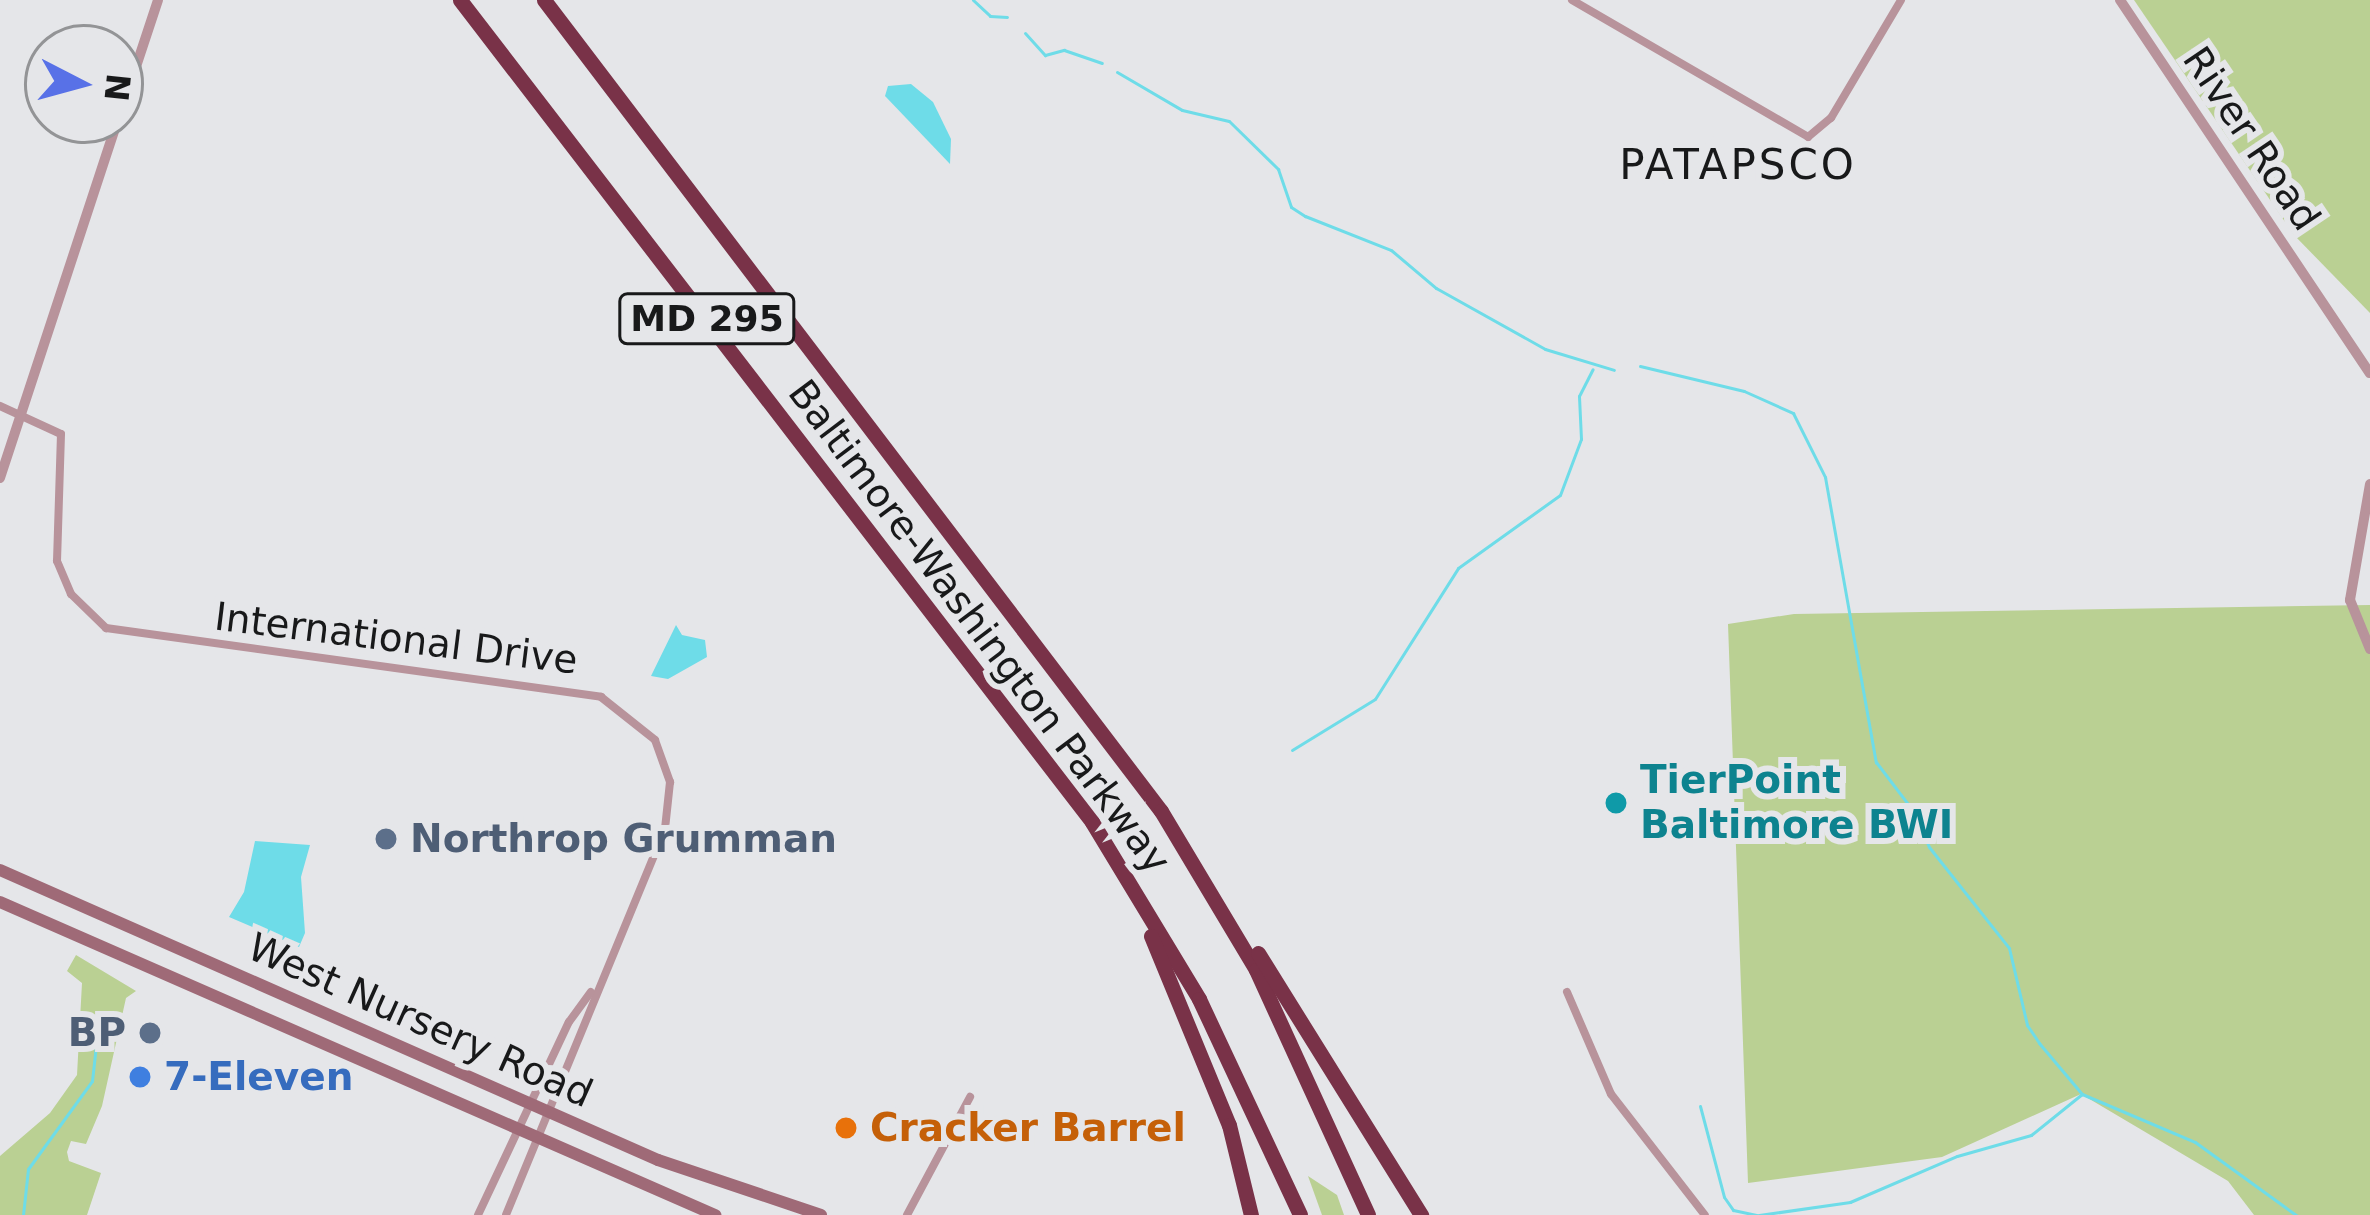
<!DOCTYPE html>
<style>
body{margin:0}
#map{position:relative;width:2370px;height:1215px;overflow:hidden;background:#e5e6e9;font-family:"DejaVu Sans",sans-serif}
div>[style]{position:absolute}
.green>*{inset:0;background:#bad093}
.water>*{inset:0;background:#6edce8}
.stream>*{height:3px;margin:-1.5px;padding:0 1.5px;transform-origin:1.5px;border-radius:1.5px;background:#6edce8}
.minor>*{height:8px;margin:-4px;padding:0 4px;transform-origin:4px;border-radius:4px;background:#b8939b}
.tertiary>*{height:10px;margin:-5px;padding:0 5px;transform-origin:5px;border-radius:5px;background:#b8939b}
.secondary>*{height:12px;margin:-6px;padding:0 6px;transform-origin:6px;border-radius:6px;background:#9f6a77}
.motorway>*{height:15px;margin:-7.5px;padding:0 7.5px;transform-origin:7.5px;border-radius:7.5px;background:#793248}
.dots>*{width:33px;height:33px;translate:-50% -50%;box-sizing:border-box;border:6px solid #e5e6e9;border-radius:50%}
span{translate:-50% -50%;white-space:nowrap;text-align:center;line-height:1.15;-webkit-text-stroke:12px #e5e6e9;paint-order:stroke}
.shield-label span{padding:3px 9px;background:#e5e6e9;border:3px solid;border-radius:9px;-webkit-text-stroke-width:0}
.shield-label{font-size:36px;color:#18191a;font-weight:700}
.street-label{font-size:39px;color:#18191a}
.culture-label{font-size:39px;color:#0d838f;font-weight:700}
.left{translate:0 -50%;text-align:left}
.service-label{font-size:39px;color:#4e5e75;font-weight:700}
.right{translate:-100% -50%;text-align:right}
.shop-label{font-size:39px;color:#366cbe;font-weight:700}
.food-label{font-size:39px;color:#c56008;font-weight:700}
.neighbourhood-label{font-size:42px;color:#18191a;letter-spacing:3px}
.north{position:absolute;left:24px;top:24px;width:120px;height:120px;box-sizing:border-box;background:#e5e6e9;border:3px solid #939496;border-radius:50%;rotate:96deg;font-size:33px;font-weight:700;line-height:48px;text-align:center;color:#18191a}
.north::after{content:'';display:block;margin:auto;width:42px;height:54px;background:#5871e7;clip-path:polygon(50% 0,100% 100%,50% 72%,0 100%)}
</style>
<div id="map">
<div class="green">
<i style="clip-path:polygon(2134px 0,2370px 0,2370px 313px,2294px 235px)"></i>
<i style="clip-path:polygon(2370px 605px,2370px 1215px,2254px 1215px,2228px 1181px,2081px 1094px,1942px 1157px,1748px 1183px,1728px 624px,1794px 614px)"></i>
<i style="clip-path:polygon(76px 955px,136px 991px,126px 998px,102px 1106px,86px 1144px,71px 1141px,67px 1152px,69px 1161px,101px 1173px,87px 1215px,0 1215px,0 1156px,50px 1113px,77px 1075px,82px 983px,67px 971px)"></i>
<i style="clip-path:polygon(1308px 1176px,1337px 1195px,1344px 1215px,1322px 1215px)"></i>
</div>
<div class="water">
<i style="clip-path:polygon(911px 84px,933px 102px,951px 139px,950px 164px,885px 96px,888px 86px)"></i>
<i style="clip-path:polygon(676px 625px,682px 635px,705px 640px,707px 657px,668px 679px,651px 676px)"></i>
<i style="clip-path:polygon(255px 841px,310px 845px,301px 877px,305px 933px,299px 947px,229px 917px,244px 892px)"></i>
</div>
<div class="stream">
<i style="left:973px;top:0;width:23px;rotate:43deg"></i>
<i style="left:990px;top:16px;width:17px;rotate:3deg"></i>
<i style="left:1025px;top:33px;width:30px;rotate:48deg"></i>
<i style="left:1045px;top:55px;width:20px;rotate:-15deg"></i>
<i style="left:1064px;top:50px;width:40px;rotate:18.9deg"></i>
<i style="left:1117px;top:72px;width:75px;rotate:30.3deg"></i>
<i style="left:1182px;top:110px;width:48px;rotate:13.2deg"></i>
<i style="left:1229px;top:121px;width:69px;rotate:44.4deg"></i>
<i style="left:1278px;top:169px;width:40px;rotate:71.1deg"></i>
<i style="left:1291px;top:207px;width:17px;rotate:33deg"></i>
<i style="left:1305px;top:216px;width:92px;rotate:21.6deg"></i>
<i style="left:1391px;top:250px;width:59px;rotate:40.2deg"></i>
<i style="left:1436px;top:288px;width:125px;rotate:29.2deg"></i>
<i style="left:1545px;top:349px;width:72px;rotate:16.9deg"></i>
<i style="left:1640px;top:366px;width:107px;rotate:13.5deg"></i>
<i style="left:1744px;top:391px;width:54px;rotate:24.2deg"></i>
<i style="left:1793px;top:413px;width:72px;rotate:63.4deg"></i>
<i style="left:1825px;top:477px;width:290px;rotate:79.9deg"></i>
<i style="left:1876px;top:762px;width:68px;rotate:52.8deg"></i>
<i style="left:1917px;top:816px;width:33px;rotate:69deg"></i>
<i style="left:1929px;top:847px;width:129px;rotate:51.6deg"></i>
<i style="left:2009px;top:948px;width:79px;rotate:76.8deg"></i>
<i style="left:2027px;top:1025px;width:22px;rotate:56deg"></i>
<i style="left:2039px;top:1043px;width:67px;rotate:49.9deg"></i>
<i style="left:2082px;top:1094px;width:123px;rotate:23deg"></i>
<i style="left:2195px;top:1142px;width:125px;rotate:35.9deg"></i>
<i style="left:1292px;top:750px;width:97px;rotate:-31.6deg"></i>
<i style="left:1375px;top:699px;width:155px;rotate:-57.6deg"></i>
<i style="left:1458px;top:568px;width:125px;rotate:-35.6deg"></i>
<i style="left:1560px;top:495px;width:60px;rotate:-69.4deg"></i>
<i style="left:1581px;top:439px;width:43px;rotate:-92.7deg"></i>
<i style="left:1579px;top:396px;width:30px;rotate:-63deg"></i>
<i style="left:1700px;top:1106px;width:94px;rotate:75.2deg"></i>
<i style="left:1724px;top:1197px;width:16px;rotate:55deg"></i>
<i style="left:1733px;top:1210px;width:25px;rotate:12deg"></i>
<i style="left:23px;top:1215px;width:46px;rotate:-83.8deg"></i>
<i style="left:28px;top:1169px;width:109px;rotate:-54deg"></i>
<i style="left:92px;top:1081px;width:63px;rotate:-83.7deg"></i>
<i style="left:1759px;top:1215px;width:92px;rotate:-8.1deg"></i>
<i style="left:1850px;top:1202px;width:116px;rotate:-23.3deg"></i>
<i style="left:1957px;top:1156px;width:77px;rotate:-15.8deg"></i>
<i style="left:2031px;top:1135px;width:65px;rotate:-38.8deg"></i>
</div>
<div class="minor">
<i style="left:1572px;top:0;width:273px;rotate:30.1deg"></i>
<i style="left:1808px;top:137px;width:30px;rotate:-40deg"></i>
<i style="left:1831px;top:118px;width:137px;rotate:-59.3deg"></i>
<i style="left:0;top:406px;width:67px;rotate:24.7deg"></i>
<i style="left:61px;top:434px;width:127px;rotate:91.8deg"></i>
<i style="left:57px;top:561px;width:36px;rotate:67deg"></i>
<i style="left:71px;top:594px;width:49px;rotate:44.2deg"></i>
<i style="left:106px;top:628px;width:500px;rotate:7.9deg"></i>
<i style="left:601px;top:697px;width:69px;rotate:38.5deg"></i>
<i style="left:655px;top:740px;width:45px;rotate:70.3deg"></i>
<i style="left:670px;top:782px;width:47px;rotate:96.1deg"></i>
<i style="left:665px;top:829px;width:417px;rotate:112.4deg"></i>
<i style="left:1567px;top:992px;width:111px;rotate:66.7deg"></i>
<i style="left:1611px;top:1094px;width:153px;rotate:52.2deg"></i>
<i style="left:478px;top:1215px;width:213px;rotate:-64.8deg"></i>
<i style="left:569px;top:1022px;width:37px;rotate:-54deg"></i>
<i style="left:907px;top:1215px;width:134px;rotate:-61.9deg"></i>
</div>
<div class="tertiary">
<i style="left:2120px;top:0;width:449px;rotate:56.2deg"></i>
<i style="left:120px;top:115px;width:121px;rotate:-71.7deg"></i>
<i style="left:0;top:478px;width:377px;rotate:-71.8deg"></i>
<i style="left:2370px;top:484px;width:118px;rotate:99.8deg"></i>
<i style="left:2350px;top:600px;width:53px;rotate:67.8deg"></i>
</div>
<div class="secondary">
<i style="left:0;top:870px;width:719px;rotate:23.78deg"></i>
<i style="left:658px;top:1160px;width:172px;rotate:18.6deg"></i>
<i style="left:0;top:902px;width:781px;rotate:23.64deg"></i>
</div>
<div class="motorway">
<i style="left:460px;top:0;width:1037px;rotate:52.44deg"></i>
<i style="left:1092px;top:822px;width:207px;rotate:58.8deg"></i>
<i style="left:1199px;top:999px;width:238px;rotate:64.9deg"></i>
<i style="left:544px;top:0;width:1019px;rotate:52.74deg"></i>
<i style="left:1161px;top:811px;width:185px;rotate:59.1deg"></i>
<i style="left:1256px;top:970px;width:269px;rotate:65.4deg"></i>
<i style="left:1151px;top:936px;width:204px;rotate:67.6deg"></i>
<i style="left:1229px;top:1125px;width:93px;rotate:76.3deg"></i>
<i style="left:1258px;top:953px;width:309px;rotate:58.1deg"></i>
</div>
<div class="dots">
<i style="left:1616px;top:803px;background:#0f9aa8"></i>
<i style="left:386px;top:839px;background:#5c6f8a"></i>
<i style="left:150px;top:1033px;background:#5c6f8a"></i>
<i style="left:140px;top:1077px;background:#3f7fe0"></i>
<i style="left:846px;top:1128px;background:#e8710a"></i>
</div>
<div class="shield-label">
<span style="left:707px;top:319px">MD 295</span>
</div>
<div class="street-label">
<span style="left:2251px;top:139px;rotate:56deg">River Road</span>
<span style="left:979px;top:627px;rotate:53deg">Baltimore-Washington Parkway</span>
<span style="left:396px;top:639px;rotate:7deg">International Drive</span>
<span style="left:420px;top:1021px;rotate:24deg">West Nursery Road</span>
</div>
<div class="culture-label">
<span class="left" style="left:1640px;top:803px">TierPoint<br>Baltimore BWI</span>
</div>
<div class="service-label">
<span class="left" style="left:410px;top:839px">Northrop Grumman</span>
<span class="right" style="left:126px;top:1033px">BP</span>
</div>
<div class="shop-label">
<span class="left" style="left:164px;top:1077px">7-Eleven</span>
</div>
<div class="food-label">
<span class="left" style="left:870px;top:1128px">Cracker Barrel</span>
</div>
<div class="neighbourhood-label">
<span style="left:1738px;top:165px">PATAPSCO</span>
</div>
<div class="north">N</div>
</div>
